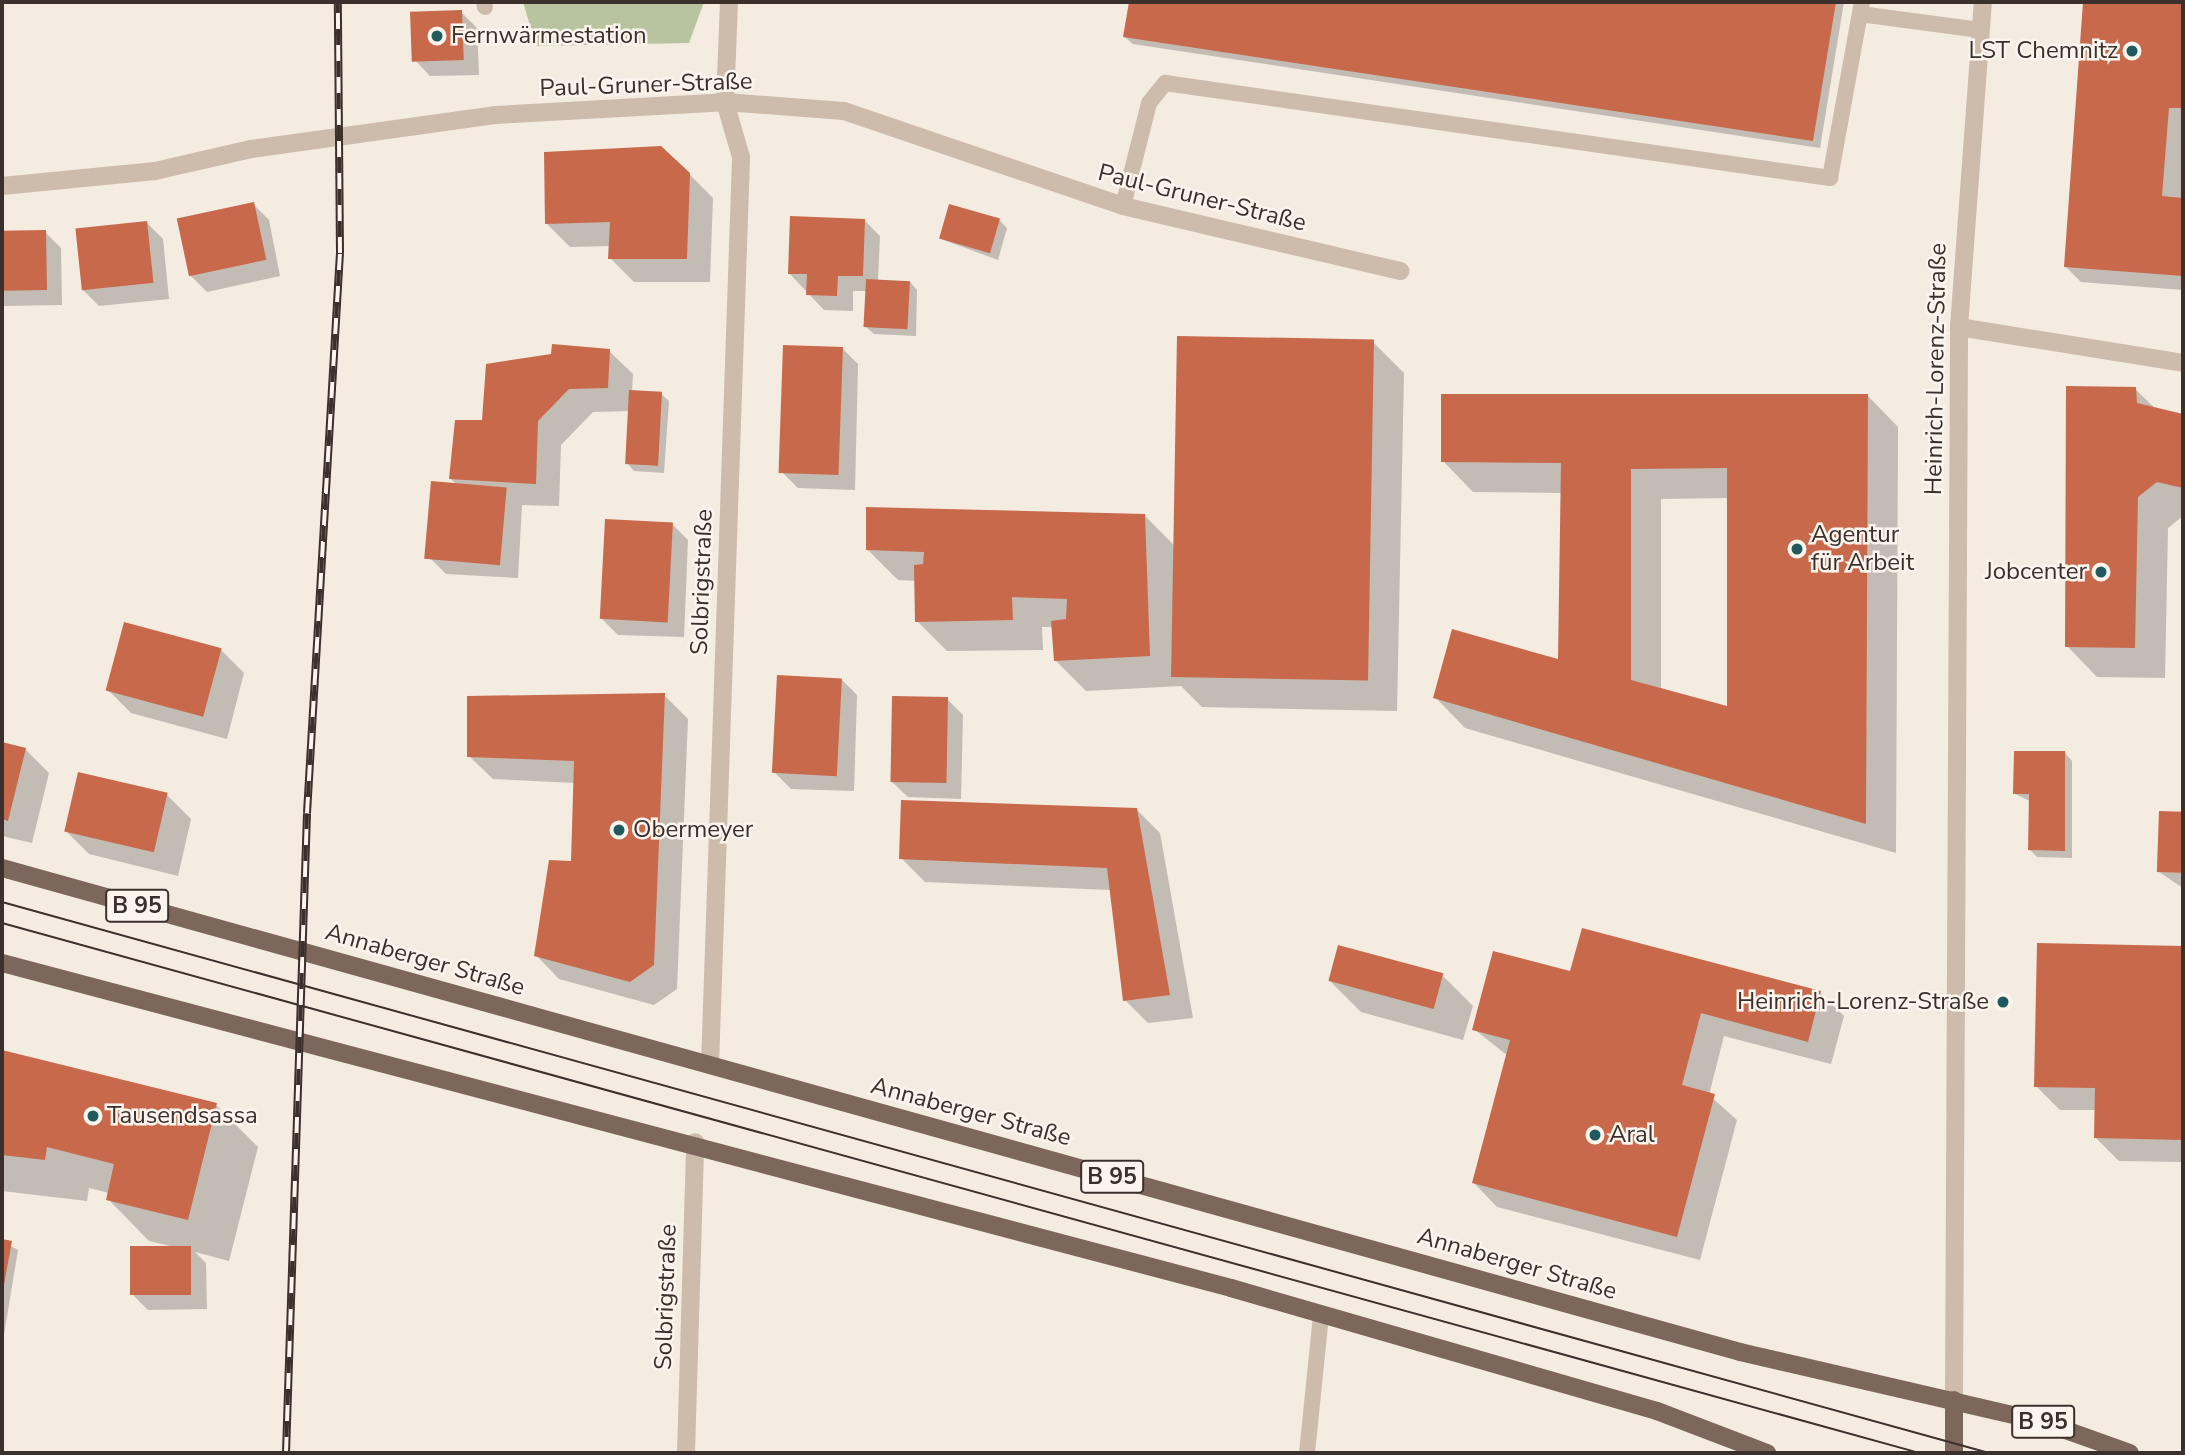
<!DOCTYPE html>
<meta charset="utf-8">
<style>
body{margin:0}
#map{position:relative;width:2185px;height:1455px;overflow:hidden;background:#f4ebe1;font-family:"Nunito Sans",sans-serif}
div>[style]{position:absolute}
.green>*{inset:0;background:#b8c4a0}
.shadow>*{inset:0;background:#0003}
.building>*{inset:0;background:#c8694b;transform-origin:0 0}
.service>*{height:16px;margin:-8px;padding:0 8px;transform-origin:8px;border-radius:8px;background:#cdbbac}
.minor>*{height:18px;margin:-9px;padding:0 9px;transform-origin:9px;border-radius:9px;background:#cdbbac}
.tertiary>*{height:18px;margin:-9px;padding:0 9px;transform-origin:9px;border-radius:9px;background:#cdbbac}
.primary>*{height:18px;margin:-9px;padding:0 9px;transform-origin:9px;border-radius:9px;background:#7d675c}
.tram>*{height:2px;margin:-1px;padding:0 1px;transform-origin:1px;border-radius:1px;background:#3b302b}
.rail>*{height:8px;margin-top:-4px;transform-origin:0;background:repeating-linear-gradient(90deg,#fbf5ee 0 16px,#3b302b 0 32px);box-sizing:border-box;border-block:2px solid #3b302b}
.dots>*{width:19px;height:19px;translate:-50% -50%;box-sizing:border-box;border:4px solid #fbf5ee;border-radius:50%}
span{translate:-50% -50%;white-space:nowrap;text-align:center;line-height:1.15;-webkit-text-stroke:5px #fbf5ee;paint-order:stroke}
.shield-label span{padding:2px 5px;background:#fbf5ee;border:2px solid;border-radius:5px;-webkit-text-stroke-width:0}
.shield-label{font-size:23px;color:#3b302b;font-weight:700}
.poi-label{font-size:24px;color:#3b302b}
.left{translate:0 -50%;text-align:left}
.right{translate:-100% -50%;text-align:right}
.street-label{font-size:24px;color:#3b302b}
.frame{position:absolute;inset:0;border:4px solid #3b302b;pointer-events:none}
</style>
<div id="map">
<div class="green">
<i style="clip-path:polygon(523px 2px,704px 2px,689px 43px,536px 46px)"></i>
</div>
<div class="shadow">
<i style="clip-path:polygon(1131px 2px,1844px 2px,1820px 148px,1133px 44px,1125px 37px)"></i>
<i style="clip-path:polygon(2084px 2px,2183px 2px,2183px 290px,2081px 282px,2065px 266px)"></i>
<i style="clip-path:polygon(461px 12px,477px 28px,479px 75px,430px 76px,415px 60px)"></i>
<i style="clip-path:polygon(689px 174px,713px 198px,710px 282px,634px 282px,610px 258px,611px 246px,570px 247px,546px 223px)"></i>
<i style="clip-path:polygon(253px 204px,269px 220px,280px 276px,207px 292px,191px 276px)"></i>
<i style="clip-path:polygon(864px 220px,880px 236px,878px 281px,910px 282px,917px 290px,916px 336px,874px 334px,866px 327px,868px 291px,853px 291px,853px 311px,824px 310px,789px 273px)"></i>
<i style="clip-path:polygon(999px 220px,1007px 228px,998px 260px,941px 239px)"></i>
<i style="clip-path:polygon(147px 223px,163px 239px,169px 299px,99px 306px,83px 290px)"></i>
<i style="clip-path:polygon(45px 232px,61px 248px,62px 305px,2px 306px,2px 233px)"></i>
<i style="clip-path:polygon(1373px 342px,1404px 373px,1397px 711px,1202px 707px,1181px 686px,1086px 691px,1056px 661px,1053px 627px,1042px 627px,1043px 650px,947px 651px,917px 621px,916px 581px,898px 580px,867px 549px,1145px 516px,1174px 545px)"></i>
<i style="clip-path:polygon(842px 348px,858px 364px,855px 490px,798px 488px,782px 472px)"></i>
<i style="clip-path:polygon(609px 351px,633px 374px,632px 392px,661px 394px,669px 401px,664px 473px,634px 471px,627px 463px,630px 411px,593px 412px,561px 445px,559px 506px,522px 505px,518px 578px,446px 574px,430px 558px,457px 485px,451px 479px,483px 422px)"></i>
<i style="clip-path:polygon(2135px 389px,2156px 409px,2183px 416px,2183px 516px,2168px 528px,2165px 678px,2097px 677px,2067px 646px)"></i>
<i style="clip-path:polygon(evenodd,1868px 396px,1898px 427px,1896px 853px,1465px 728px,1435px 697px,1560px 661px,1562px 493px,1473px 492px,1443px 461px,1868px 396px,1729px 498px,1729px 708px,1661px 690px,1661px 499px,1729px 498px)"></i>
<i style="clip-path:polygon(672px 524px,688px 540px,684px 637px,618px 635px,602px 619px)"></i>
<i style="clip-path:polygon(221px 650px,244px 673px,227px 739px,131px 713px,107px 689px)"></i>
<i style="clip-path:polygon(841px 679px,857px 695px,854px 791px,791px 789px,775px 773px)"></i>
<i style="clip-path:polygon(664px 695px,688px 719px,677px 989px,654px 1005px,559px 979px,536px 955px,573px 863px,575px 783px,493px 779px,469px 756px)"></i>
<i style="clip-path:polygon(947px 699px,963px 715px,961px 799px,908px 797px,892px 782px)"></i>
<i style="clip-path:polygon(2px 744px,25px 749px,49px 773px,32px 843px,2px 836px)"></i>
<i style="clip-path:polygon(2065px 753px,2072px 761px,2072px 858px,2037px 857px,2030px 850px,2030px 801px,2015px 794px)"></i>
<i style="clip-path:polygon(167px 795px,191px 819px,178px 876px,89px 854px,66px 831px)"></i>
<i style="clip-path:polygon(1137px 810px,1160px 833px,1193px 1018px,1148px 1023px,1125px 1000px,1111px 890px,925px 882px,901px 858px)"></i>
<i style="clip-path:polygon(2160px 813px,2183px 813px,2183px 888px,2159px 872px)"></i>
<i style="clip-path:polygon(2038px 945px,2183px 948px,2183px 1177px,2183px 1162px,2119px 1161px,2096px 1138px,2096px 1110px,2060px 1110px,2036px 1086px)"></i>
<i style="clip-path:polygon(1572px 973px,1820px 993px,1844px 1016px,1831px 1064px,1724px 1036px,1709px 1095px,1737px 1120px,1700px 1260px,1497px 1207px,1474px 1183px,1508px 1056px,1474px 1029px)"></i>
<i style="clip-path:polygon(1442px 975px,1473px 1006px,1463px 1040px,1361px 1012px,1330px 981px)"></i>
<i style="clip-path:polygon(2px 1052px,216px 1105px,258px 1147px,229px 1261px,195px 1252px,206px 1263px,207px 1309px,148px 1310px,132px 1294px,170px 1246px,149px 1241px,108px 1199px,109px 1193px,89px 1188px,87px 1201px,2px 1191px)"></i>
<i style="clip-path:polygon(2px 1241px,18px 1250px,2px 1347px)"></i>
</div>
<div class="building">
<i style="clip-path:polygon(1129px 2px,1836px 2px,1813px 141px,1123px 37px)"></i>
<i style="clip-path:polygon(2083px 2px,2183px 2px,2183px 108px,2169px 108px,2162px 196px,2183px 198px,2183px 276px,2064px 267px)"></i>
<i style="left:462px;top:10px;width:50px;height:52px;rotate:88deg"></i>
<i style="clip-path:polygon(661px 146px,690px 173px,687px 259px,608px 259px,610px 222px,545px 224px,544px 152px)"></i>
<i style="left:254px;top:202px;width:59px;height:79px;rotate:78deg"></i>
<i style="left:949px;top:204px;width:53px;height:36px;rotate:16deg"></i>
<i style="clip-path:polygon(790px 216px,865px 219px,863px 276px,838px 276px,837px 296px,806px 295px,807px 274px,788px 274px)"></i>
<i style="left:147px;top:221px;width:62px;height:72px;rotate:84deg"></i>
<i style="left:46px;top:230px;width:60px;height:44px;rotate:89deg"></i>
<i style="left:866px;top:279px;width:44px;height:48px;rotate:3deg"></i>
<i style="left:1177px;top:336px;width:197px;height:341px;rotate:1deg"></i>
<i style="clip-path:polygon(552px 344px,610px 349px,608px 388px,569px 389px,538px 421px,536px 484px,449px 479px,455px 420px,482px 420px,486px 364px,551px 354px)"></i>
<i style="left:783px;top:345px;width:60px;height:128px;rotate:2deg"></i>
<i style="clip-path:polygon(2066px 386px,2136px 387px,2137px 403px,2183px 414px,2183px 488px,2157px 482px,2138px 497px,2135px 648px,2065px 647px)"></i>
<i style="left:629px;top:390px;width:33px;height:74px;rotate:3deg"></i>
<i style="clip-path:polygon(evenodd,1441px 394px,1868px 394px,1866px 824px,1433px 698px,1452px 629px,1558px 659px,1561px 463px,1441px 462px,1441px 394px,1727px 468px,1727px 706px,1631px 680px,1631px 469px,1727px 468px)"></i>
<i style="left:431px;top:481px;width:76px;height:78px;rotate:5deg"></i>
<i style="clip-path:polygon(866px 507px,1145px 514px,1150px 656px,1054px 661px,1051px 621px,1066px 619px,1067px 599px,1012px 597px,1013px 620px,915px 622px,914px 565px,923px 564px,924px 552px,866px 550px)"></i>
<i style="left:605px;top:519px;width:68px;height:100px;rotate:3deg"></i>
<i style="left:124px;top:622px;width:101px;height:71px;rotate:15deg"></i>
<i style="left:777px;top:675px;width:65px;height:98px;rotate:3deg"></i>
<i style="clip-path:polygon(665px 693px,654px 965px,630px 982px,534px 956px,549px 860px,571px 861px,574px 761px,467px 757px,467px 696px)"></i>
<i style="left:892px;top:696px;width:56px;height:86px;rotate:1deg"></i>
<i style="clip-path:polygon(2px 742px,26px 748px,8px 821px,2px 819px)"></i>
<i style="clip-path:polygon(2014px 751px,2065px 751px,2065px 851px,2028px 850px,2029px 794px,2013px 794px)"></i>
<i style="left:78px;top:772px;width:92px;height:61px;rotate:13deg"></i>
<i style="clip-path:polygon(901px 800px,1137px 808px,1170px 995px,1123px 1001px,1107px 868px,899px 859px)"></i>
<i style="left:2159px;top:811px;width:24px;height:61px;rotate:2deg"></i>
<i style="clip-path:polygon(1582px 928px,1821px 991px,1808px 1042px,1701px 1013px,1682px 1085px,1715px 1094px,1677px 1237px,1472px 1183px,1510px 1040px,1472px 1030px,1493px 951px,1570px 971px)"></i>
<i style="clip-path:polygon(2037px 943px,2183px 946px,2183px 1140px,2094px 1138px,2095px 1088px,2034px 1087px)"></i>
<i style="left:1338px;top:945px;width:109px;height:37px;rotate:15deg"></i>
<i style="clip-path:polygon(2px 1050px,217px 1103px,188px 1220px,106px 1200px,114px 1164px,47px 1147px,45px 1160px,2px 1155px)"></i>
<i style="clip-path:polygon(2px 1239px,12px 1241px,3px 1290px,2px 1290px)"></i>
<i style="left:130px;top:1246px;width:61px;height:49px"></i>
</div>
<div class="service">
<i style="left:484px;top:2px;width:5px;rotate:79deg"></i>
<i style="left:1860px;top:14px;width:121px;rotate:7.6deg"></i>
<i style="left:1123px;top:206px;width:106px;rotate:-75.8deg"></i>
<i style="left:1149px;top:103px;width:26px;rotate:-51deg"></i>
<i style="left:1165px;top:83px;width:672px;rotate:8.13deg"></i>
<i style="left:1830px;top:178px;width:179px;rotate:-79.7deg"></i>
<i style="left:1307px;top:1453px;width:140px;rotate:-84.2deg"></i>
</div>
<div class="minor">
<i style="left:2px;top:186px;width:154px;rotate:-5.6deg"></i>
<i style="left:155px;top:171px;width:98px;rotate:-12.9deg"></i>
<i style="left:251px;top:149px;width:246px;rotate:-7.9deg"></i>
<i style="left:495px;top:115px;width:230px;rotate:-3.2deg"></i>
<i style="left:725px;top:102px;width:119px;rotate:4.3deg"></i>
<i style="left:844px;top:111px;width:295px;rotate:18.8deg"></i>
<i style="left:1123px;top:206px;width:285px;rotate:13.2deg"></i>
<i style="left:710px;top:1065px;width:909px;rotate:-88.04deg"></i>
<i style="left:741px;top:157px;width:57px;rotate:-106.2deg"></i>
<i style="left:725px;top:102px;width:100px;rotate:-87.7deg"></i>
<i style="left:686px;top:1453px;width:311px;rotate:-88.3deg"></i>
</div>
<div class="tertiary">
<i style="left:1959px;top:327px;width:227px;rotate:9.1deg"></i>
<i style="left:1954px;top:1400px;width:1073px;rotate:-89.73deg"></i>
<i style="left:1959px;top:327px;width:326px;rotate:-85.8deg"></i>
</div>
<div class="primary">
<i style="left:2px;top:868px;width:1804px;rotate:15.56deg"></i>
<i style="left:1740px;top:1352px;width:311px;rotate:13deg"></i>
<i style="left:2043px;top:1422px;width:92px;rotate:19.6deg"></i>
<i style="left:2px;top:963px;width:1271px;rotate:14.81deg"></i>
<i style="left:1231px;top:1288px;width:443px;rotate:16.1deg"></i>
<i style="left:1657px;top:1411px;width:118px;rotate:20.9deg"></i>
<i style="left:1954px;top:1400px;width:53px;rotate:90deg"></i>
</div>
<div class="tram">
<i style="left:2px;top:902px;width:2062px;rotate:15.5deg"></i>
<i style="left:2px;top:923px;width:1989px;rotate:15.45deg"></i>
</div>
<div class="rail">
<i style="left:286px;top:1453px;width:640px;rotate:-88.12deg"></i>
<i style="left:307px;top:813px;width:561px;rotate:-86.63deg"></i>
<i style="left:340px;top:253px;width:251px;rotate:-90.5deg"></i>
</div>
<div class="dots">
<i style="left:437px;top:36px;background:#1f5a5e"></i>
<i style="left:2132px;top:51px;background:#1f5a5e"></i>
<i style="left:1797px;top:549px;background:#1f5a5e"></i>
<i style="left:2101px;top:572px;background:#1f5a5e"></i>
<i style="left:619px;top:830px;background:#1f5a5e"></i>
<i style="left:2003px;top:1002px;background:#1f5a5e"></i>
<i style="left:93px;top:1116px;background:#1f5a5e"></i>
<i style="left:1595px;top:1135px;background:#1f5a5e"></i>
</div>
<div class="shield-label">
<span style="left:137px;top:906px">B 95</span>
<span style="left:1112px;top:1177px">B 95</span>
<span style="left:2043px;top:1422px">B 95</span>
</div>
<div class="poi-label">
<span class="left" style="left:451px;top:36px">Fernwärmestation</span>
<span class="right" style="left:2118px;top:51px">LST Chemnitz</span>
<span class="left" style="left:1811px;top:549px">Agentur<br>für Arbeit</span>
<span class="right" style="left:2087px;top:572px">Jobcenter</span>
<span class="left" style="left:633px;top:830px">Obermeyer</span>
<span class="right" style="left:1989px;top:1002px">Heinrich-Lorenz-Straße</span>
<span class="left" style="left:107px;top:1116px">Tausendsassa</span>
<span class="left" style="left:1609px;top:1135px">Aral</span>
</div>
<div class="street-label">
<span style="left:646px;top:85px;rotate:-2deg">Paul-Gruner-Straße</span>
<span style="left:1202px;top:198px;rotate:14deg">Paul-Gruner-Straße</span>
<span style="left:1936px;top:369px;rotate:-89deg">Heinrich-Lorenz-Straße</span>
<span style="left:702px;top:582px;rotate:-88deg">Solbrigstraße</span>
<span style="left:425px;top:960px;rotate:16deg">Annaberger Straße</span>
<span style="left:971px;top:1112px;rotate:15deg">Annaberger Straße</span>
<span style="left:1517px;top:1264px;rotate:16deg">Annaberger Straße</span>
<span style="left:666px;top:1297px;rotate:-88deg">Solbrigstraße</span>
</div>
<div class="frame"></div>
</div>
